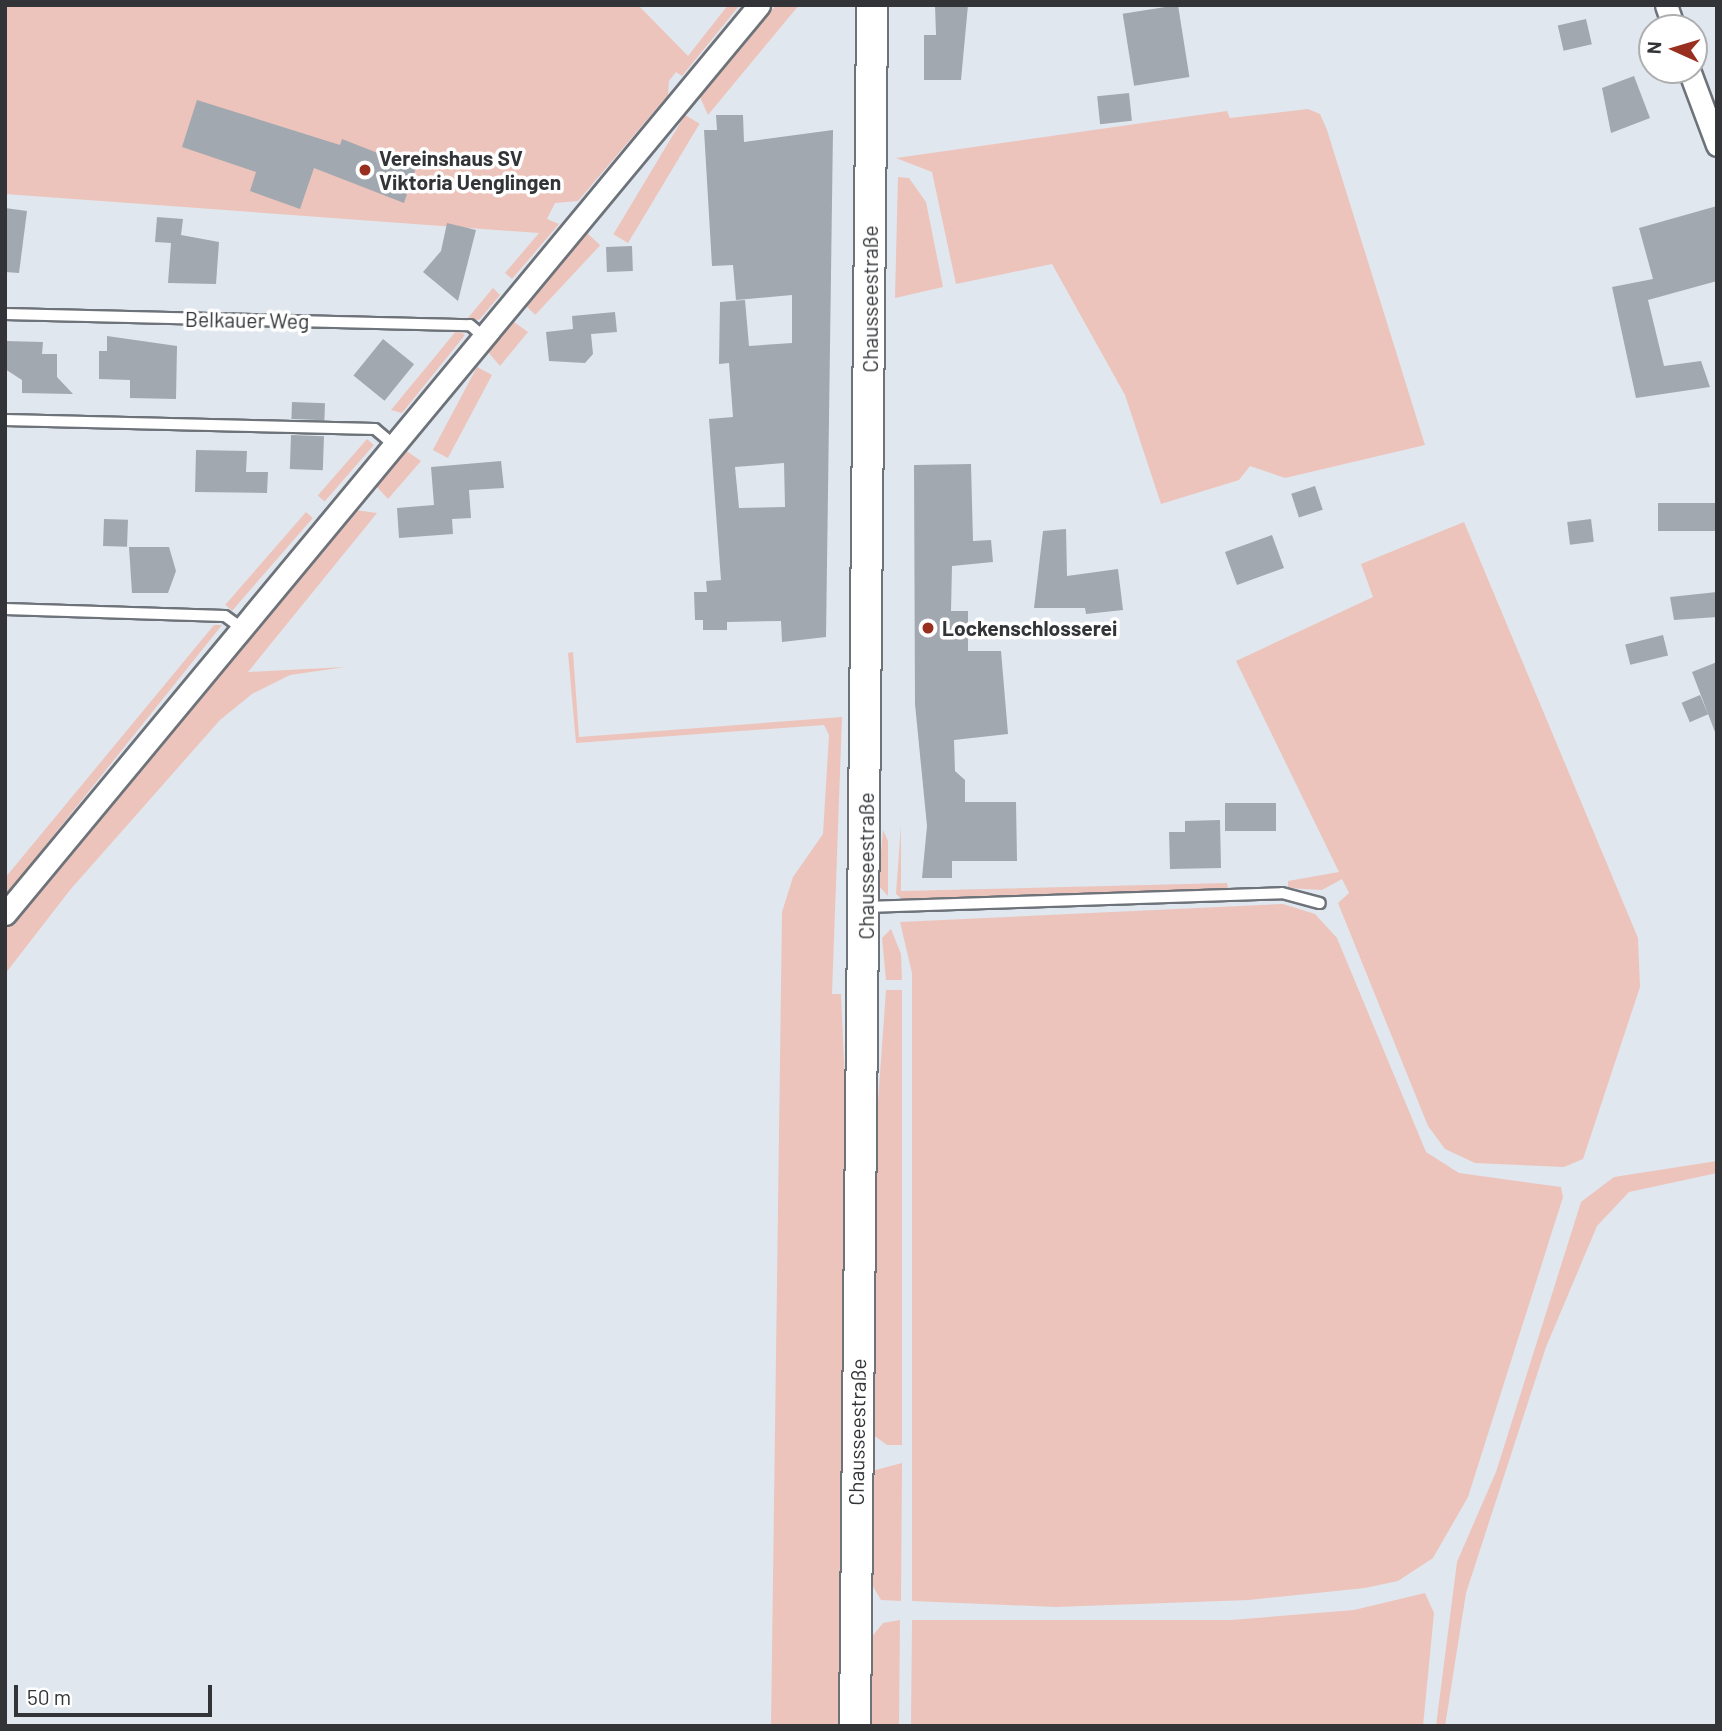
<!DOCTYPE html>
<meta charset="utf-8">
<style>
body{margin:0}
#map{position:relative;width:1722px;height:1731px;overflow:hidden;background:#e1e7ef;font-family:Barlow,sans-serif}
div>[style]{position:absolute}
.green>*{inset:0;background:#ecc4bb;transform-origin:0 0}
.building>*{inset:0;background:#a2a8af;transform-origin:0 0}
.roads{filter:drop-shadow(2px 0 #6e737a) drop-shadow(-2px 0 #6e737a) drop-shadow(0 2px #6e737a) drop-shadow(0 -2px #6e737a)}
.lane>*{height:10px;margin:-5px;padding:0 5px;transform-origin:5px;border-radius:5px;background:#fff}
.street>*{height:21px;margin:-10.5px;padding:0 10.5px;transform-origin:10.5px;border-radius:10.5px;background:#fff}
.secondary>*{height:30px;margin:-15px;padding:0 15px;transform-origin:15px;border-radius:15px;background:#fff}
.dots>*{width:19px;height:19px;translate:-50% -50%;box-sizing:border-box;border:4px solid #fff;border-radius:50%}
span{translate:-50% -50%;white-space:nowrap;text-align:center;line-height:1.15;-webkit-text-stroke:7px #fff;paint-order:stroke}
.poi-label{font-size:21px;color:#323437;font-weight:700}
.left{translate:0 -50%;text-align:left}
.street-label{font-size:21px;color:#323437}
.frame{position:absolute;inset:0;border:7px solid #323437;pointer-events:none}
.north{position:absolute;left:1638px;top:14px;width:70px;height:70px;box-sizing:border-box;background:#fff;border:2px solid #adaeaf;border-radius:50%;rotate:274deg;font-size:19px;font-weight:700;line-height:28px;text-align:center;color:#323437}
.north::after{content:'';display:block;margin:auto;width:24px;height:32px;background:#992f1f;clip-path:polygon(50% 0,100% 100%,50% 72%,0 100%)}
.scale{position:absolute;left:14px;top:1685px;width:198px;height:32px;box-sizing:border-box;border:4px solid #323437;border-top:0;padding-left:9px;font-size:21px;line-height:24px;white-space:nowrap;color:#323437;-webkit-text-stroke:5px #fff;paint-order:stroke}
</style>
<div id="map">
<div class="green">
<i style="clip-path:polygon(5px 5px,638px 5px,688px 56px,728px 5px,739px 6px,682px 76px,676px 72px,669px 81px,668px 95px,578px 201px,555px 203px,547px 219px,559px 224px,512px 279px,505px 273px,539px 233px,5px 194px)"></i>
<i style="clip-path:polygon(776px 5px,799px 5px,708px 115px,700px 97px)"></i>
<i style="clip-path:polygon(1308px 109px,1320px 114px,1327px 130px,1425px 445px,1285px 478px,1250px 466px,1239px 480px,1161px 504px,1125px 395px,1052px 264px,956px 284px,932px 172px,896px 158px,1227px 111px,1230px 118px)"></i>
<i style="left:685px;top:115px;width:17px;height:139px;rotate:31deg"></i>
<i style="clip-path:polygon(898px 177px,909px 178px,926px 202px,943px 287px,895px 298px)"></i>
<i style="left:587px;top:233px;width:18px;height:95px;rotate:43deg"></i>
<i style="clip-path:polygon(493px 288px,500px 295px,479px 320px,467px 319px)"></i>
<i style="clip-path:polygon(514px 322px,528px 332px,500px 366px,488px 352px)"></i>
<i style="clip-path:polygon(457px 330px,465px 335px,402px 413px,391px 410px)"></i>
<i style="left:477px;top:367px;width:17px;height:94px;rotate:28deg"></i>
<i style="left:367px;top:439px;width:9px;height:75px;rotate:41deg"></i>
<i style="clip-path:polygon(405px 450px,421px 461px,388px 499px,376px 486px)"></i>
<i style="clip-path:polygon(355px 510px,377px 513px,248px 672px,345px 667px,290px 675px,252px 694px,220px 720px,70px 890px,5px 974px,5px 926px)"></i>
<i style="left:306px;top:512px;width:9px;height:123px;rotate:41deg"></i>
<i style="clip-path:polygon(1464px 522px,1638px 938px,1640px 987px,1583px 1159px,1564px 1167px,1475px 1163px,1445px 1149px,1428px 1126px,1338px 903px,1349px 893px,1342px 879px,1322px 890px,1288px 888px,1288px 881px,1339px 872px,1236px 661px,1373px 597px,1361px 564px)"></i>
<i style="clip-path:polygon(214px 625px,222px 625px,5px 896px,5px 878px)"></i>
<i style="clip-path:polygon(573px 652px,579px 737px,842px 717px,832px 994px,841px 994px,848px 1154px,843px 1726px,771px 1726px,782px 912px,793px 877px,823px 834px,829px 735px,824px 725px,576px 743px,568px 653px)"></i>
<i style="clip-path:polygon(901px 825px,901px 891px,1227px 883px,1228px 888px,907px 903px,896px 894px)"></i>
<i style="clip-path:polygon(883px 830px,888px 841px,888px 896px,878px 885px)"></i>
<i style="clip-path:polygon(1283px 904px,1315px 914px,1337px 938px,1426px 1152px,1459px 1173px,1561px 1187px,1563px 1197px,1468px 1497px,1433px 1558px,1398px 1581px,1365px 1588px,1249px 1600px,1056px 1607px,912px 1601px,912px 973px,900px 922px)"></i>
<i style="clip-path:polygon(891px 929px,901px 954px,902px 980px,886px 980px,882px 938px)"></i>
<i style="clip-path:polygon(886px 990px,902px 990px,902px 1445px,887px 1445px,872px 1434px,877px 1116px)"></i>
<i style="clip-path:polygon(1717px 1161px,1717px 1173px,1629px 1192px,1597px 1226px,1546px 1347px,1466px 1593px,1445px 1726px,1436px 1726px,1457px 1562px,1496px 1472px,1581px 1202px,1614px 1177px)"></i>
<i style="clip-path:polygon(902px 1463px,901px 1601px,881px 1600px,871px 1583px,872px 1471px)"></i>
<i style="clip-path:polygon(1425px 1593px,1434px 1613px,1423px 1726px,911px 1726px,912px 1620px,1231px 1620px,1354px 1610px)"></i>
<i style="clip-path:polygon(900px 1620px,899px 1726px,870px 1726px,870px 1639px,883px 1623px)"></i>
</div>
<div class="building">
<i style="clip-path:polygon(935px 5px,968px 5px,961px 80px,924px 80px,924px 35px,936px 35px)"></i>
<i style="left:1178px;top:5px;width:73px;height:56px;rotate:81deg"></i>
<i style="left:1586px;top:19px;width:26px;height:29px;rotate:77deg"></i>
<i style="clip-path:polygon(1634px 76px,1650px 118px,1611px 133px,1602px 88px)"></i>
<i style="left:1129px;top:93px;width:28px;height:32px;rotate:84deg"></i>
<i style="clip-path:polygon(197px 100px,340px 145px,342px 139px,416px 168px,404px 203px,314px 168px,300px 209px,250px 191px,256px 172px,182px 147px)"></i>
<i style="clip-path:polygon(evenodd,716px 115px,743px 115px,744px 142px,833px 130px,826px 637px,782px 642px,781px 621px,727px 622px,727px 630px,703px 630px,703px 620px,695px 620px,694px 592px,707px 592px,706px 581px,721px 580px,709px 419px,733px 417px,729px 363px,719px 364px,720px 302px,745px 300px,749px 346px,792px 343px,792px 295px,736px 300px,733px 265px,712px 266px,704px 130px,717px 130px,716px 115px,784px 463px,785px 507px,739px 508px,735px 467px,784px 463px)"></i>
<i style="clip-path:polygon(1717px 206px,1717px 281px,1648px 300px,1664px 366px,1701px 361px,1710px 387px,1636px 398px,1612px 287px,1653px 279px,1639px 228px)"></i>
<i style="clip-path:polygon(5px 208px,27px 211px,19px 273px,5px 272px)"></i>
<i style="clip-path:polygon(157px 217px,183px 219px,181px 235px,219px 242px,216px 284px,168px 283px,171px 243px,155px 242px)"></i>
<i style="clip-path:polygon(447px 223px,476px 230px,458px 301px,423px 272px,441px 251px)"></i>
<i style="left:632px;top:246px;width:25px;height:26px;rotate:88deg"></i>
<i style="clip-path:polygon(615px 312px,617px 332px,591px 334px,593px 354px,585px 363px,549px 361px,546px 332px,573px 329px,572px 316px)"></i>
<i style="clip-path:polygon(107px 336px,177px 346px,176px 399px,130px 398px,130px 380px,99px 379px,99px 351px,107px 351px)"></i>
<i style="left:383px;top:339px;width:40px;height:47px;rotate:39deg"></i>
<i style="clip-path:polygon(5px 341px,43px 342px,42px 354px,57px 354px,57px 377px,73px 394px,22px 393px,22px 380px,5px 369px)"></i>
<i style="left:292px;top:402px;width:33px;height:17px;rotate:2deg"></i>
<i style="left:291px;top:435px;width:33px;height:34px;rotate:2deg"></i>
<i style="clip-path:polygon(196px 450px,247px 451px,246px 472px,268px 472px,267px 493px,195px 492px)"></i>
<i style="clip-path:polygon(501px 461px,504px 488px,469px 490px,471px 518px,452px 519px,453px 534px,399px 538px,397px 508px,434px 505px,431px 467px)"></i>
<i style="clip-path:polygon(971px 464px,973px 541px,991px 540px,993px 562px,952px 566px,951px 611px,968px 611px,968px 651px,1001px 651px,1008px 734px,954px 740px,955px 771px,965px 780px,965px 802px,1016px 802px,1017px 861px,952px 861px,952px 878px,922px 878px,927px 826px,915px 704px,914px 465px)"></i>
<i style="left:1315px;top:486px;width:25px;height:25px;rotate:72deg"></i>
<i style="left:1717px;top:503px;width:28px;height:59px;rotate:90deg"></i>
<i style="left:104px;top:519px;width:24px;height:27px;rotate:2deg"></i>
<i style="left:1591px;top:519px;width:23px;height:24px;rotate:83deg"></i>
<i style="clip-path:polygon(1066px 529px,1067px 576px,1118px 569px,1123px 610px,1086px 614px,1085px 608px,1034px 608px,1043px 531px)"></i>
<i style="left:1272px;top:535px;width:35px;height:50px;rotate:70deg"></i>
<i style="clip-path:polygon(129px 547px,169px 547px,176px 571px,168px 593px,132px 593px)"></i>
<i style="clip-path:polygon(1717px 592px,1717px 617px,1674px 620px,1670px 597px)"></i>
<i style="left:1663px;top:635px;width:21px;height:39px;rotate:76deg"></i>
<i style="clip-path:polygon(1717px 662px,1717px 732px,1715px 732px,1692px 672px)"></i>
<i style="left:1700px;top:695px;width:21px;height:20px;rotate:67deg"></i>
<i style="left:1276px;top:803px;width:28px;height:51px;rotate:90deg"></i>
<i style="clip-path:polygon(1220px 820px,1221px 868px,1170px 869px,1169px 832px,1185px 832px,1185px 821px)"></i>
</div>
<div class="roads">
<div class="lane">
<i style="left:5px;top:314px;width:465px;rotate:1.4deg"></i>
<i style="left:470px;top:325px;width:20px;rotate:41deg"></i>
<i style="left:5px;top:420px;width:370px;rotate:1.4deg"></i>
<i style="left:375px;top:429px;width:26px;rotate:40deg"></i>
<i style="left:5px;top:609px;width:220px;rotate:1.8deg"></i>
<i style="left:225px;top:616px;width:19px;rotate:36deg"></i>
<i style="left:866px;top:907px;width:416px;rotate:-1.9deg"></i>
<i style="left:1282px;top:893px;width:39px;rotate:15deg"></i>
</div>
<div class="street">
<i style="left:1666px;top:5px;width:24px;rotate:71deg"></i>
<i style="left:1689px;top:70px;width:80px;rotate:69.5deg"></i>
<i style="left:5px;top:914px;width:1181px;rotate:-50.32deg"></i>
</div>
<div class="secondary">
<i style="left:855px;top:1726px;width:1721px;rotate:-89.43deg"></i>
</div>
</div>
<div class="dots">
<i style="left:365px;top:170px;background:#992f1f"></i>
<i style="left:928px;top:628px;background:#992f1f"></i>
</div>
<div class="poi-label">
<span class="left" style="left:379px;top:170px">Vereinshaus SV<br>Viktoria Uenglingen</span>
<span class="left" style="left:942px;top:628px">Lockenschlosserei</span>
</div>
<div class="street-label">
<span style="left:870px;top:299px;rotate:-90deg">Chausseestraße</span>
<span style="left:247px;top:320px;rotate:1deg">Belkauer Weg</span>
<span style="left:866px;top:866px;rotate:-90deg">Chausseestraße</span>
<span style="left:857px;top:1432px;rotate:-89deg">Chausseestraße</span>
</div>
<div class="frame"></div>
<div class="north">N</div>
<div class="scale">50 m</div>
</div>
